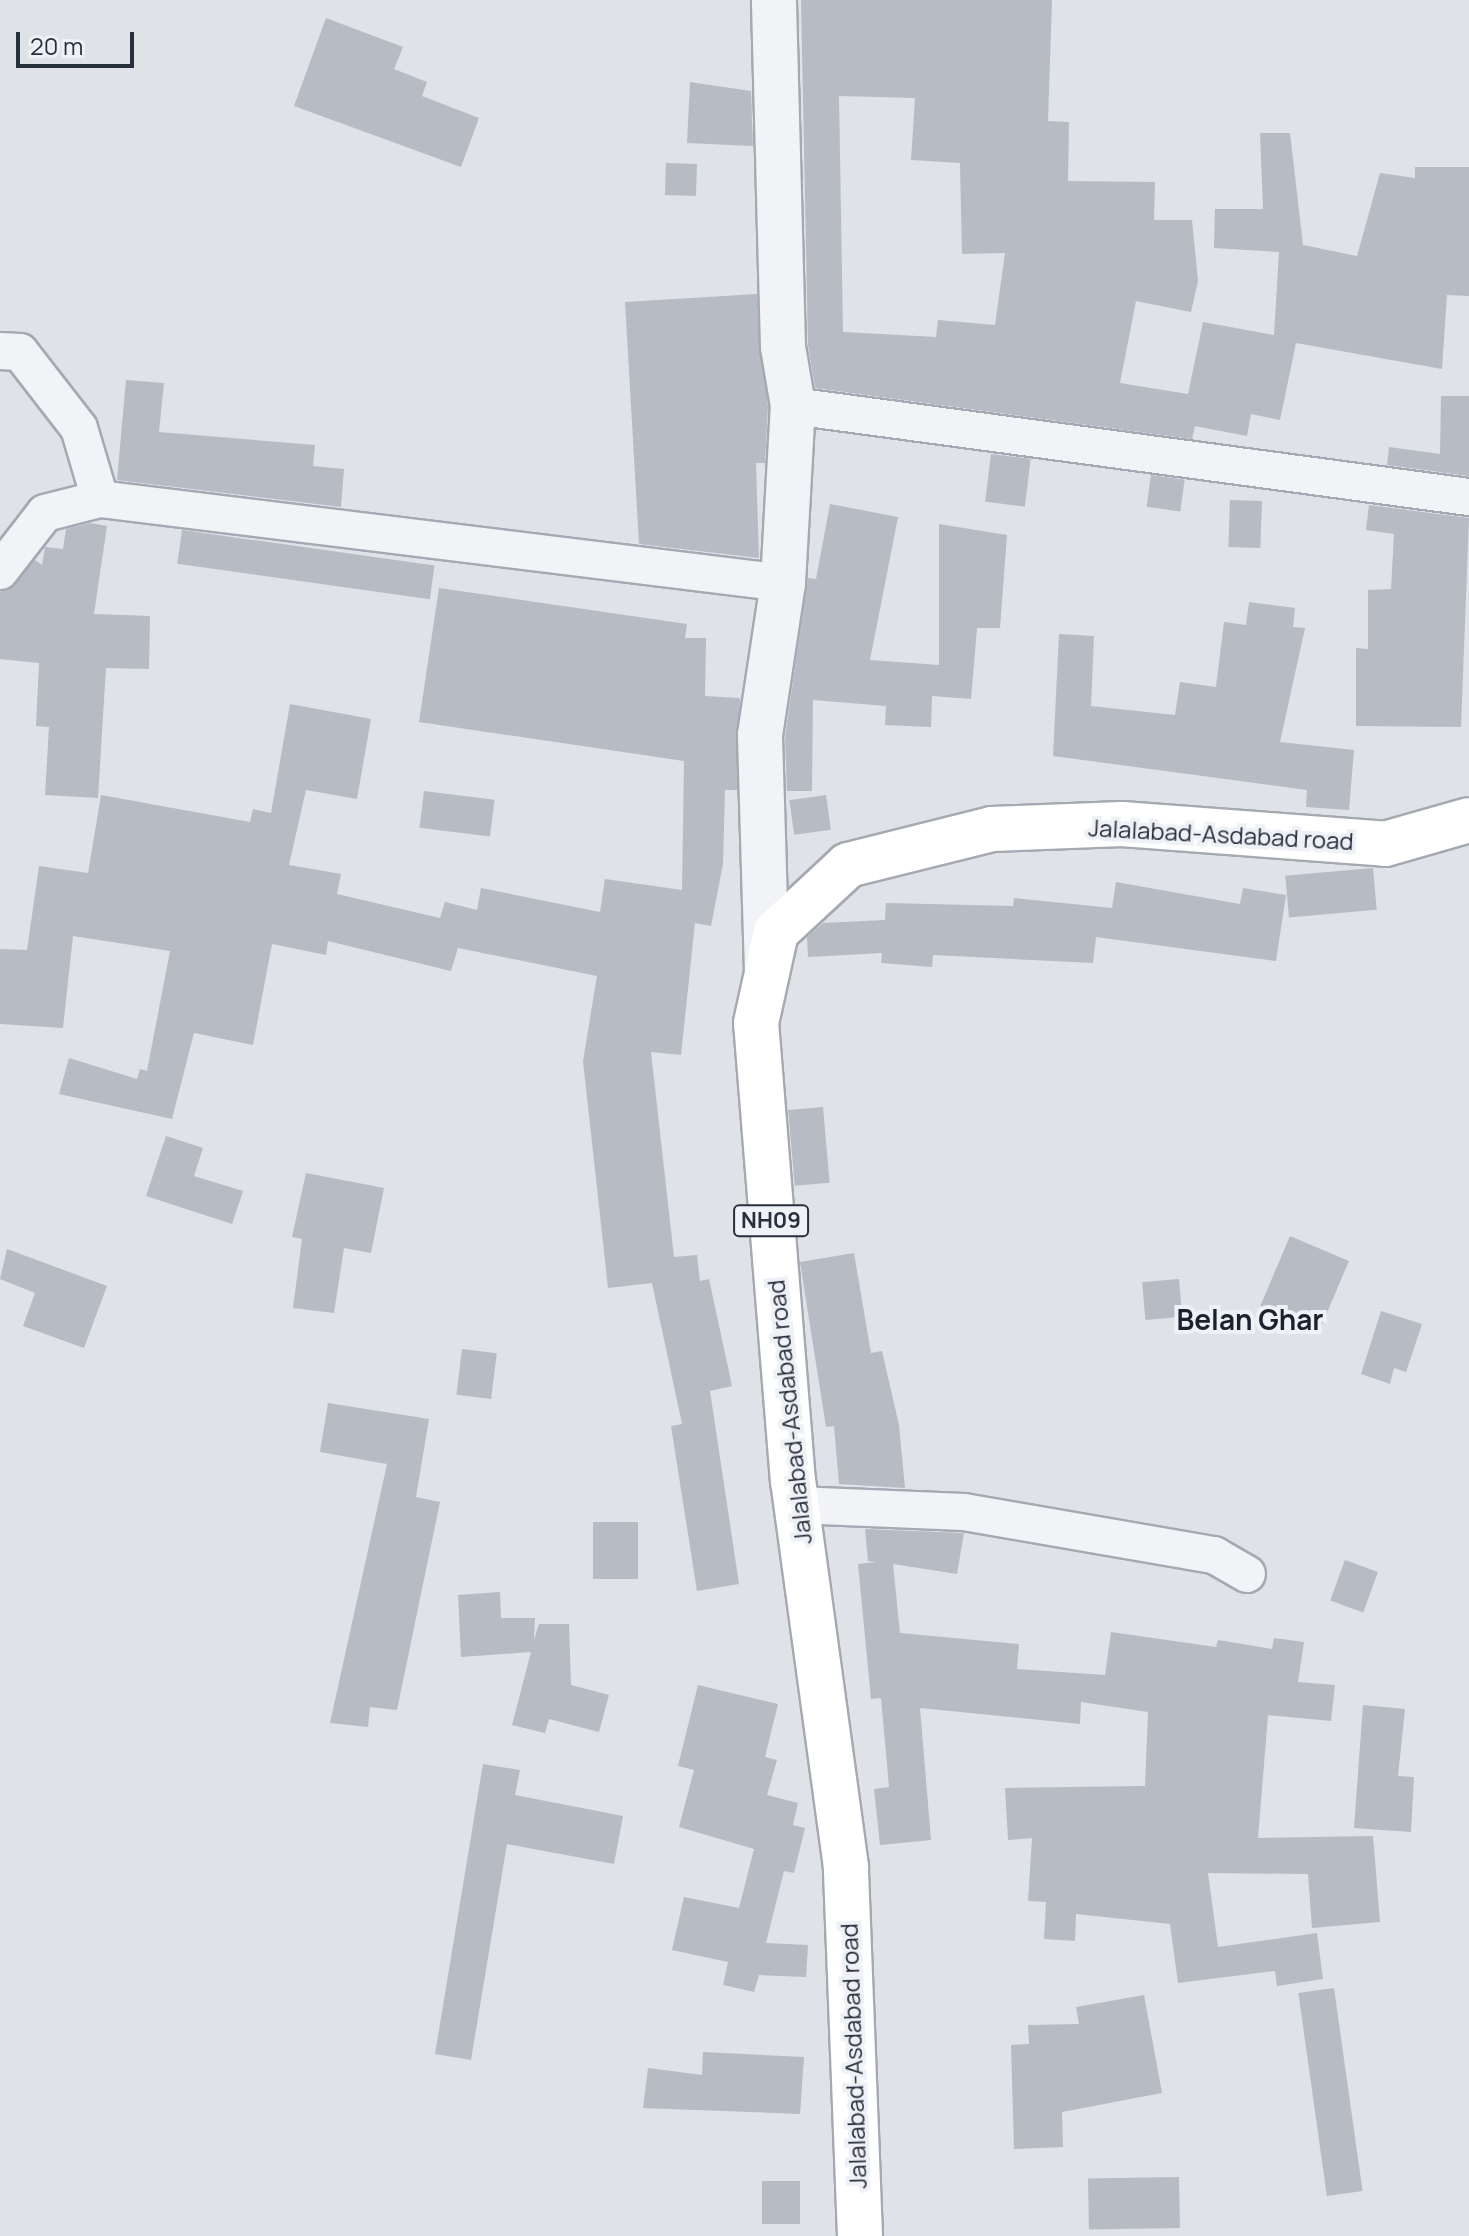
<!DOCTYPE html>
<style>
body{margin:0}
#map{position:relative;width:1469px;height:2236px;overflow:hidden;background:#dfe2e7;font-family:Manrope,sans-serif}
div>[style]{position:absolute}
.building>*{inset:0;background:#b6bbc4;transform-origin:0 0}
.roads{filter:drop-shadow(2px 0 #a5a9b1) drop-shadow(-2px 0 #a5a9b1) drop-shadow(0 2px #a5a9b1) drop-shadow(0 -2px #a5a9b1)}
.minor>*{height:36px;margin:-18px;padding:0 18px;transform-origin:18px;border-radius:18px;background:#f1f3f6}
.tertiary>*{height:44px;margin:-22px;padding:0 22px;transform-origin:22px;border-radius:22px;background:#f1f3f6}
.primary>*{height:44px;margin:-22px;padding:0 22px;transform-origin:22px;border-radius:22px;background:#fff}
span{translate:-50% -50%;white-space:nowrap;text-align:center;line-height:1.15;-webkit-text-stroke:8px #eef1f5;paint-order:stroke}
.shield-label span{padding:2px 6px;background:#eef1f5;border:2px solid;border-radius:6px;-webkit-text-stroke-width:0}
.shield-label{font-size:22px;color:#29303d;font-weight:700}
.street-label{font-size:24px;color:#29303d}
.quarter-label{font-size:28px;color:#1b222e;font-weight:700}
.scale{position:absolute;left:16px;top:32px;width:118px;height:36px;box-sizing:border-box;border:4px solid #29303d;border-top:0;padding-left:10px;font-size:24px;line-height:28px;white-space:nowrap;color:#29303d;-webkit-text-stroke:6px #eef1f5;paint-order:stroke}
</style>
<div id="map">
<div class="building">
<i style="clip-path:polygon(evenodd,801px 0,1052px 0,1048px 121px,1069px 122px,1068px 181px,1155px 182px,1154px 220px,1192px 220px,1198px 281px,1191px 312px,1136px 301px,1120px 383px,1188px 394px,1203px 322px,1274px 335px,1279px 252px,1214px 248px,1215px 209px,1263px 209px,1260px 133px,1290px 133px,1303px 245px,1357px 256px,1380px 173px,1415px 178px,1415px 167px,1469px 167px,1469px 296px,1447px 295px,1442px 369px,1296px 343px,1280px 420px,1251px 414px,1247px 436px,1195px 426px,1192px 439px,815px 388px,808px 345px,801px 0,839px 96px,915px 98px,911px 160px,960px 163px,962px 254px,1005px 253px,995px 325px,938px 320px,936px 337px,843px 332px,839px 96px)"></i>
<i style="clip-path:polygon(326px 18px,403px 47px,394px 69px,427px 82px,422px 96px,479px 118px,461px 167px,294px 106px)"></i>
<i style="clip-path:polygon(690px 82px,751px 91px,753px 146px,687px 143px)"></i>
<i style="left:666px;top:163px;width:31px;height:32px;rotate:2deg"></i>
<i style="clip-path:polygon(757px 294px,768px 407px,765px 463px,756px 463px,759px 558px,639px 544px,625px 302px)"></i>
<i style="clip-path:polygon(126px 380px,164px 383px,159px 432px,315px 445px,313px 466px,344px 469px,341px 507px,117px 480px)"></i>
<i style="clip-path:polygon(1441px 396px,1469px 396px,1469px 476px,1387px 465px,1389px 447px,1440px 454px)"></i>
<i style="left:991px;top:454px;width:40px;height:48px;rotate:7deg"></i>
<i style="left:1151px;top:475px;width:34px;height:32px;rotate:8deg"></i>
<i style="left:1230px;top:500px;width:32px;height:47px;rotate:2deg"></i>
<i style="clip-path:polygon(830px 504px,898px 517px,870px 660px,939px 665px,939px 524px,1007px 535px,1000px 628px,977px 628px,971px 699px,932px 696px,931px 727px,885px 725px,886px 706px,813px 700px,812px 791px,787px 791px,785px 737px,808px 578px,816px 579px)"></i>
<i style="clip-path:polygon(1369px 505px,1469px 518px,1461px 727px,1356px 726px,1356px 648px,1368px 649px,1368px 590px,1391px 589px,1394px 534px,1366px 530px)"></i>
<i style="clip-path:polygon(90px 523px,107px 526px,94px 614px,150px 616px,149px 669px,106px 668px,98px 798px,45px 795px,49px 727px,36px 726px,39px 663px,0 659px,0 592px,35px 560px,42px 565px,45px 547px,63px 549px,66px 529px)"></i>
<i style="left:182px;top:530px;width:255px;height:34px;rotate:8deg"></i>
<i style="clip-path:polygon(439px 588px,687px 624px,685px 638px,706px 638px,705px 696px,740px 698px,737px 790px,725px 790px,723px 864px,711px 926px,695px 923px,681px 1055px,651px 1052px,674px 1257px,697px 1255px,700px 1281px,709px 1279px,732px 1386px,710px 1391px,739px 1584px,697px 1591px,671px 1426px,682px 1424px,652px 1283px,608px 1288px,583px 1061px,597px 976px,458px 948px,451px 971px,328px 941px,326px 955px,272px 944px,253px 1045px,194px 1033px,172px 1119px,59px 1094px,69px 1058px,137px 1079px,140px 1069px,147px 1071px,170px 951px,73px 936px,63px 1028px,0 1024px,0 949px,27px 950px,39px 866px,88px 873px,101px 795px,250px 822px,253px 809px,271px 813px,290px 704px,371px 719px,357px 799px,306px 790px,289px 865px,341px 874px,337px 894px,440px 918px,445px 902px,477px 910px,481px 888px,600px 912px,605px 879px,682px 890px,684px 761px,419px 722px)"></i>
<i style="clip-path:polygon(1249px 602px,1295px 608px,1293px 627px,1305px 628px,1280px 742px,1354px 750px,1349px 810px,1306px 807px,1307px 790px,1053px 756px,1059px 634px,1094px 636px,1091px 706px,1175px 715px,1180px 682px,1216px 687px,1224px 622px,1246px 625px)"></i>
<i style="left:424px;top:791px;width:71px;height:37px;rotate:7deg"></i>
<i style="left:826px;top:795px;width:35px;height:37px;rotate:82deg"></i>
<i style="left:1373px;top:868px;width:42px;height:88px;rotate:85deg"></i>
<i style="clip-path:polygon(1116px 882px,1240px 904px,1243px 888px,1286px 895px,1276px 961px,1096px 937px,1093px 963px,933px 955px,932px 967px,881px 963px,882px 953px,808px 957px,807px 937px,823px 923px,885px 920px,886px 903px,1013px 906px,1014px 898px,1112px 908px)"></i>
<i style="left:823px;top:1107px;width:76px;height:35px;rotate:85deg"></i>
<i style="clip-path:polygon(166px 1136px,203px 1148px,194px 1176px,243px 1191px,232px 1224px,146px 1196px)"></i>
<i style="clip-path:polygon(306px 1173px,384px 1188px,371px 1253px,344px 1248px,334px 1313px,293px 1308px,302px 1239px,292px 1237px)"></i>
<i style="left:1290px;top:1236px;width:64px;height:76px;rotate:23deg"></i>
<i style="clip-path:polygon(7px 1249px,107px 1286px,84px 1348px,23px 1326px,35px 1293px,0 1279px)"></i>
<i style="clip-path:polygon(854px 1253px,871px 1353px,882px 1351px,899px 1425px,905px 1488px,839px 1484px,834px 1426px,826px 1427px,800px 1262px)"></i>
<i style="left:1179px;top:1279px;width:38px;height:37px;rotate:85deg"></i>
<i style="clip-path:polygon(1381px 1311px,1422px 1324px,1406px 1372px,1394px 1368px,1390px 1384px,1361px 1374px)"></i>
<i style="left:462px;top:1349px;width:35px;height:46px;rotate:7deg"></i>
<i style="clip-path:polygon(328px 1403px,429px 1419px,416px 1497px,440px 1502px,397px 1710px,370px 1707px,368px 1727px,330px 1723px,387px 1464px,320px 1452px)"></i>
<i style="left:638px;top:1522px;width:57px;height:45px;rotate:90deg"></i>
<i style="clip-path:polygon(865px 1529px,964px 1533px,957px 1574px,893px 1564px,900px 1633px,1019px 1644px,1017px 1669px,1105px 1675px,1111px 1632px,1216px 1647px,1218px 1640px,1272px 1649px,1274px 1638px,1304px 1642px,1298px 1682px,1335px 1685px,1331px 1721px,1268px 1715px,1258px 1838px,1373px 1836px,1380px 1922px,1312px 1928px,1308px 1874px,1208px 1873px,1218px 1947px,1317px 1933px,1323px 1979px,1277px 1986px,1275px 1971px,1178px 1983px,1170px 1924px,1076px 1914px,1075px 1941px,1044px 1939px,1046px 1902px,1028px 1901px,1032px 1838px,1008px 1840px,1005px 1788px,1145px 1786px,1148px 1712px,1081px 1702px,1080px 1724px,920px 1708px,931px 1840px,880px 1845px,874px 1789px,889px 1787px,881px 1698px,871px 1699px,858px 1564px,876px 1562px,868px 1561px)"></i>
<i style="left:1345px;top:1560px;width:35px;height:43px;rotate:20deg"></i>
<i style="clip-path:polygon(500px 1592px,501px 1618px,535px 1618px,534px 1640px,539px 1624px,569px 1624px,571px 1685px,609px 1695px,599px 1732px,549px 1719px,545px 1733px,512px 1725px,531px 1652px,461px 1657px,458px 1595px)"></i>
<i style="clip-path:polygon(698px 1685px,778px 1704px,765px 1757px,777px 1760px,767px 1795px,798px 1803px,793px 1825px,805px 1828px,794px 1873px,784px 1871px,766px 1943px,808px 1945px,806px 1977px,759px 1975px,754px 1992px,723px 1985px,728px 1962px,672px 1950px,684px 1897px,739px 1908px,754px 1849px,679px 1827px,694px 1770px,678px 1766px)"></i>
<i style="clip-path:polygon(1363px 1705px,1405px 1709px,1398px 1776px,1414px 1777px,1411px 1832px,1354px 1828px)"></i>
<i style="clip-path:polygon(483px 1764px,520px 1770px,515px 1795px,623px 1816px,614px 1864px,507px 1844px,471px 2060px,435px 2054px)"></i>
<i style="left:1334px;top:1988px;width:205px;height:36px;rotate:82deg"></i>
<i style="clip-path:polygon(1144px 1995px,1162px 2093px,1062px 2112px,1063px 2147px,1014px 2149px,1011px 2045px,1029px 2044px,1028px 2025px,1079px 2024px,1076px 2007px)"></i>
<i style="clip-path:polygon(703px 2052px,804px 2057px,800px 2114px,643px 2108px,648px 2068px,702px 2075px)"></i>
<i style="left:1179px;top:2177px;width:51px;height:91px;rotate:89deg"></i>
<i style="left:762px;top:2181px;width:38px;height:43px"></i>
</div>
<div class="roads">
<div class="minor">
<i style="left:0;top:351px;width:20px;rotate:3deg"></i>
<i style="left:20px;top:352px;width:96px;rotate:52.2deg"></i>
<i style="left:79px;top:428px;width:74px;rotate:73.5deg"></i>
<i style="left:100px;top:499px;width:688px;rotate:7.01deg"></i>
<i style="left:793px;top:406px;width:682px;rotate:7.67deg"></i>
<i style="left:0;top:571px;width:73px;rotate:-52.2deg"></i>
<i style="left:45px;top:513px;width:57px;rotate:-14.3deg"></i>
<i style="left:796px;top:1505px;width:168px;rotate:2.4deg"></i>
<i style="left:964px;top:1512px;width:254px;rotate:9.8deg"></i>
<i style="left:1214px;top:1555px;width:38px;rotate:30deg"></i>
</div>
<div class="tertiary">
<i style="left:767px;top:972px;width:237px;rotate:-91.7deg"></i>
<i style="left:760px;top:735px;width:154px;rotate:-81.4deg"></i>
<i style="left:783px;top:583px;width:177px;rotate:-86.8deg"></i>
<i style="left:793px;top:406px;width:60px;rotate:-99.6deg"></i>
<i style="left:783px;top:347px;width:347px;rotate:-91.5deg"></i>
</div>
<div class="primary">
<i style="left:860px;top:2236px;width:369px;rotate:-92.2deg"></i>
<i style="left:846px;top:1867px;width:389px;rotate:-97.8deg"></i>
<i style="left:793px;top:1482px;width:460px;rotate:-94.6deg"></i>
<i style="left:756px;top:1023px;width:93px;rotate:-77.6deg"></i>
<i style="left:776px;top:932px;width:98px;rotate:-42.9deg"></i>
<i style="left:848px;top:865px;width:148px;rotate:-14deg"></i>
<i style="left:992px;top:829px;width:130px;rotate:-2.2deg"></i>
<i style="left:1122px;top:824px;width:264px;rotate:4.3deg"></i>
<i style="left:1385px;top:844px;width:87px;rotate:-15.9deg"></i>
</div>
</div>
<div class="shield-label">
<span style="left:771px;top:1221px">NH09</span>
</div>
<div class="street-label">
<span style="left:1221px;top:834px;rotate:3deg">Jalalabad-Asdabad road</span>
<span style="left:789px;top:1412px;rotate:-96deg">Jalalabad-Asdabad road</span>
<span style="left:853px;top:2056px;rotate:-92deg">Jalalabad-Asdabad road</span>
</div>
<div class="quarter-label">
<span style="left:1250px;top:1319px">Belan Ghar</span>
</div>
<div class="scale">20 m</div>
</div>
